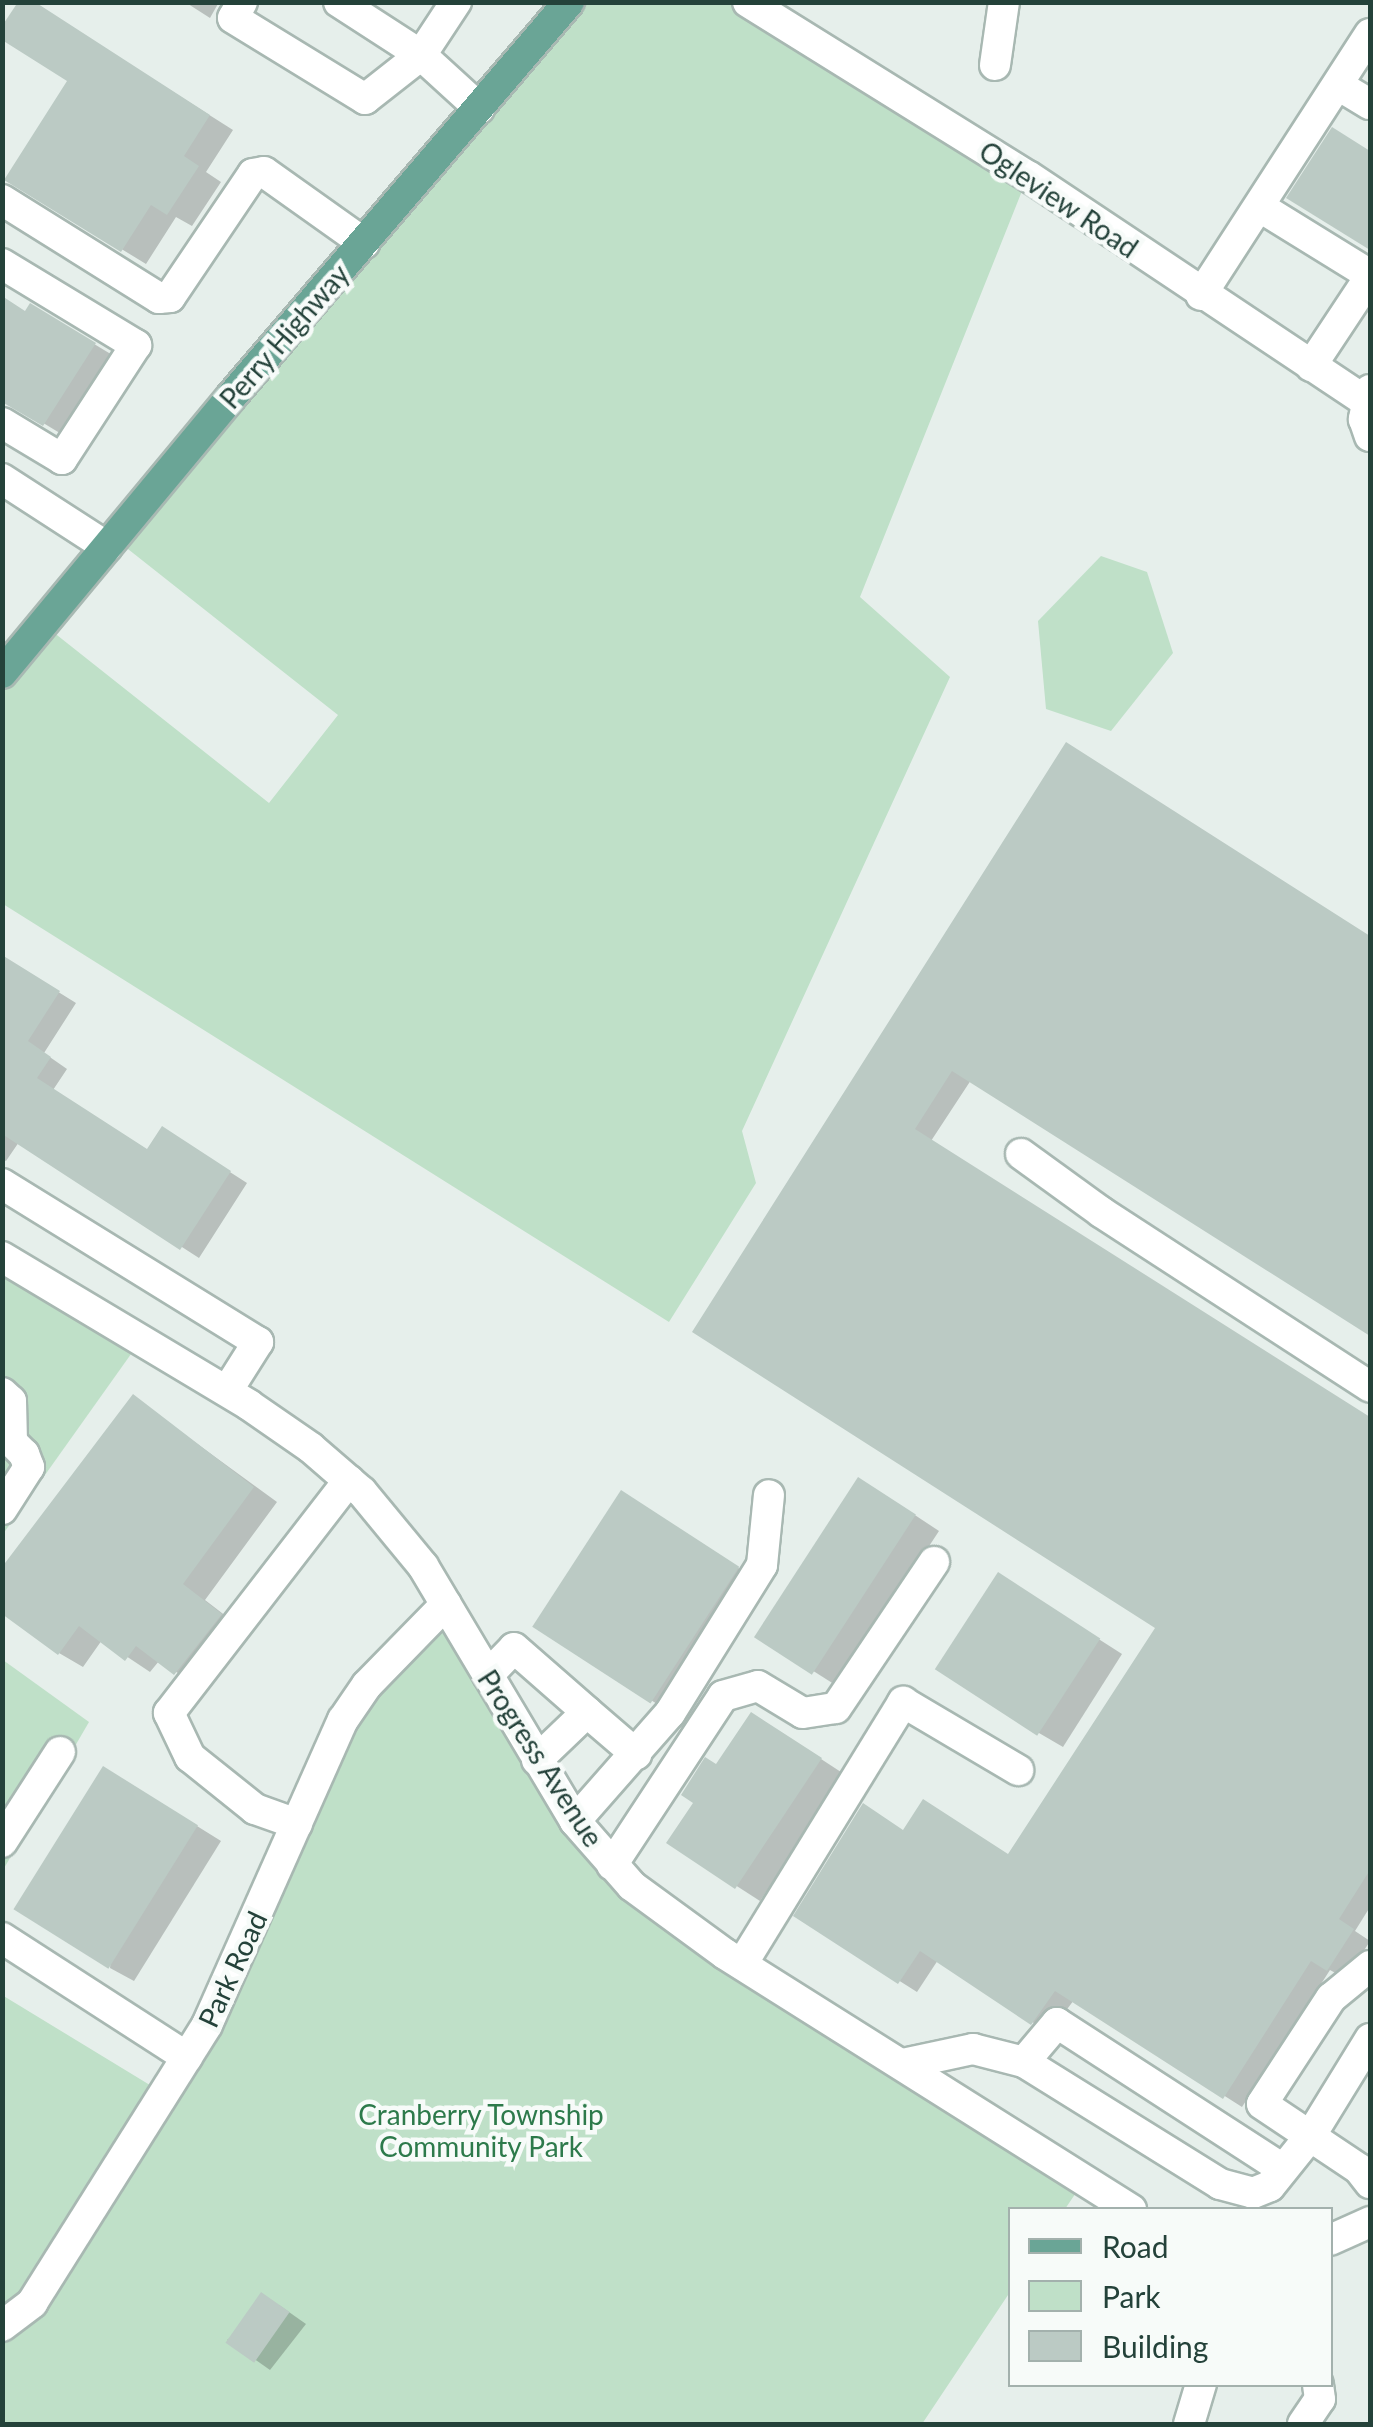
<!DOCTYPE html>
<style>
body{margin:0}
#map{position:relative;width:1373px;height:2427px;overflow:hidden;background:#e6efeb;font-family:Lato,sans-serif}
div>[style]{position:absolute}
.green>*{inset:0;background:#bfe0c8}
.shadow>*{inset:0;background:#0003}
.building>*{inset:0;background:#bbcac4;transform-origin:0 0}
.roads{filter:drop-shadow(2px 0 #a8b8b2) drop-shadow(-2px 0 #a8b8b2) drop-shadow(0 2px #a8b8b2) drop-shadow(0 -2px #a8b8b2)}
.minor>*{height:30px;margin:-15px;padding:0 15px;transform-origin:15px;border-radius:15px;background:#fff}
.major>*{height:30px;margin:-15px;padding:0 15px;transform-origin:15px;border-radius:15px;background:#6aa596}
span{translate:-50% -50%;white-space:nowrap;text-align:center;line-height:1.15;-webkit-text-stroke:9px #f7fbf9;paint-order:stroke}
.street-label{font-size:28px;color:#24423a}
.park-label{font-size:28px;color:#2d7a4b}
.frame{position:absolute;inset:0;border:5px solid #24423a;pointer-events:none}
.legend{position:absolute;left:1008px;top:2207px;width:325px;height:180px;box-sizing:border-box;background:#f7fbf9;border:2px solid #a3b1ad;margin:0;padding:12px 18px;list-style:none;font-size:30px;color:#24423a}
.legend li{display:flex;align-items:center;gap:20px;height:50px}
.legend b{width:50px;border:2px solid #a3b1ad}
</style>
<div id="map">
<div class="green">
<i style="clip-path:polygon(569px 3px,748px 3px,1028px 176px,860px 597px,950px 677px,742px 1131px,756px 1183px,669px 1322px,3px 904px,2px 673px,43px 624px,269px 803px,338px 715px,114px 538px)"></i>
<i style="clip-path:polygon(1101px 556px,1147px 572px,1173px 653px,1111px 731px,1046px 709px,1038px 621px)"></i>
<i style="clip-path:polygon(3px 1257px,141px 1340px,3px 1534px)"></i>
<i style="clip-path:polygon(446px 1604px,612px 1865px,1084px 2181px,1065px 2209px,1011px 2210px,1010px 2292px,922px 2424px,3px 2424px,2px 1995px,163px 2093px,334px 1738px)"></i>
<i style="clip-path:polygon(3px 1660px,89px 1722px,3px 1870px)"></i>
</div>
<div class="shadow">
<i style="clip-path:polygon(185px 2px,219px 2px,210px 18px)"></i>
<i style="clip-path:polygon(47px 12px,233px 130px,206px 172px,221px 182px,192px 226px,176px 217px,146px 264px,7px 179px,70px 80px)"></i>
<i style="clip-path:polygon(31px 306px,119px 359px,68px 438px,2px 398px)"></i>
<i style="clip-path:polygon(1085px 755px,1370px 938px,1370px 1333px,971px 1080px,931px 1141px,1370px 1418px,1370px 1907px,1355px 1931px,1370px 1941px,1346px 1979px,1330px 1970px,1242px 2107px,1074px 2000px,1049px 2033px,938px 1960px,917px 1992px,797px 1916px,905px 1832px,1009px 1857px,1159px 1627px,695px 1331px)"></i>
<i style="clip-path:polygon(2px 957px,76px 1003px,44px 1053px,67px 1069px,53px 1090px,149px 1151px,180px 1140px,247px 1183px,199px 1258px,19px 1142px,6px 1161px,2px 1159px)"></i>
<i style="clip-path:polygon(133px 1397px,277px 1502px,205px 1600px,244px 1630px,200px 1687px,159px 1661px,150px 1672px,102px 1640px,83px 1667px,59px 1653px)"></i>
<i style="clip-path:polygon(883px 1494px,939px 1531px,837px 1686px,758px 1636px)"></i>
<i style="clip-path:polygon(639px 1503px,755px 1579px,671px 1713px,535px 1625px)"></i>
<i style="clip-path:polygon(1022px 1590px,1122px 1654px,1063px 1747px,1039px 1733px)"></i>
<i style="clip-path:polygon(775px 1729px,844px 1774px,760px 1901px,670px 1843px,718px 1767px)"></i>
<i style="clip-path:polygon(128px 1783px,221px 1841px,134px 1981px,110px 1968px)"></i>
<i style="clip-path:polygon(279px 2305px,306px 2324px,270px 2370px,227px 2340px)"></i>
</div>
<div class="building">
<i style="clip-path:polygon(18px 2px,35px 2px,210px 115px,184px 156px,199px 166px,167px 215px,151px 205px,121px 252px,4px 180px,67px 81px,2px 40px,2px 26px)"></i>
<i style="clip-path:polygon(1332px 127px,1370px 151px,1370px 250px,1286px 198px)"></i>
<i style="clip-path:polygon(2px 296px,25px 311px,30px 303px,96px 343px,43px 426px,2px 402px)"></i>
<i style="clip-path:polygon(1066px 742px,1370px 936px,1370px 1336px,952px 1071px,915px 1129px,1370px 1417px,1370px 1870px,1339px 1919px,1354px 1929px,1327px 1971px,1311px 1961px,1223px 2099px,1055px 1991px,1031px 2025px,920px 1951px,898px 1984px,793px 1916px,863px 1803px,903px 1830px,923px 1799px,1008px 1854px,1155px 1628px,692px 1332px)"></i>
<i style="clip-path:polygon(2px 955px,60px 991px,28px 1041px,51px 1057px,37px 1078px,147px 1149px,162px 1126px,231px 1171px,180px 1250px,2px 1134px)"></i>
<i style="clip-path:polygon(133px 1394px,254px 1487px,183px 1584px,222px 1614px,174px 1675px,136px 1646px,125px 1661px,79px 1626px,58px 1655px,2px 1614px,2px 1567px)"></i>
<i style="left:858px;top:1477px;width:69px;height:191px;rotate:33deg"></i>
<i style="left:621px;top:1490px;width:141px;height:163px;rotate:33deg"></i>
<i style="left:998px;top:1572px;width:122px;height:116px;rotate:33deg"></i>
<i style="clip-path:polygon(751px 1712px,822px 1758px,735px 1889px,666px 1843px,693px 1803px,681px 1795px,705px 1757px,716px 1764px)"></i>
<i style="left:103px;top:1766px;width:112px;height:169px;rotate:32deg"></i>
<i style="left:261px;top:2292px;width:35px;height:62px;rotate:35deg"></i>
</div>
<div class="roads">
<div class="minor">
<i style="left:242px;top:2px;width:18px;rotate:119deg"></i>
<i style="left:233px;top:18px;width:155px;rotate:31.5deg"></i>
<i style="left:365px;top:99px;width:71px;rotate:-38.2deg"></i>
<i style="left:421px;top:55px;width:79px;rotate:42.4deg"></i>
<i style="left:339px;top:2px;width:98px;rotate:32.9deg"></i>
<i style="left:421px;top:55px;width:64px;rotate:-56.6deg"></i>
<i style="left:748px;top:2px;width:330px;rotate:31.9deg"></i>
<i style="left:1028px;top:176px;width:406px;rotate:33.7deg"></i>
<i style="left:995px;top:65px;width:64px;rotate:-81.9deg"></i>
<i style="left:1338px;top:85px;width:37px;rotate:31deg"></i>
<i style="left:2px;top:200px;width:185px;rotate:32deg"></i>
<i style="left:159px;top:298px;width:11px;rotate:-5deg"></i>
<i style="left:170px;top:297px;width:148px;rotate:-56deg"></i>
<i style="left:253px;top:174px;width:11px;rotate:-10deg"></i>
<i style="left:264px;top:172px;width:123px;rotate:35.4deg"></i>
<i style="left:1260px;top:207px;width:129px;rotate:31.7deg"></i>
<i style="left:2px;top:264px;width:157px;rotate:31.2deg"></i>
<i style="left:136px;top:345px;width:136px;rotate:123deg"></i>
<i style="left:62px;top:459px;width:70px;rotate:-149deg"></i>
<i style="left:1201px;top:295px;width:311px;rotate:-57.1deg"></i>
<i style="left:1311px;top:366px;width:107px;rotate:-56.5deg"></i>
<i style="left:1370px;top:390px;width:30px;rotate:102deg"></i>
<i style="left:1364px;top:419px;width:18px;rotate:71deg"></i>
<i style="left:2px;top:479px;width:125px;rotate:32.9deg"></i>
<i style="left:1021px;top:1154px;width:99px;rotate:35.9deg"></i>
<i style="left:1101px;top:1212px;width:321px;rotate:33deg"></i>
<i style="left:2px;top:1184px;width:301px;rotate:31.7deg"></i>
<i style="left:258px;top:1342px;width:58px;rotate:122.3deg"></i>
<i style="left:2px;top:1257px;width:288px;rotate:30.9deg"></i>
<i style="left:249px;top:1405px;width:75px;rotate:34.7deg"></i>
<i style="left:311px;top:1448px;width:67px;rotate:40.8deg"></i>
<i style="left:362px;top:1492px;width:96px;rotate:50.5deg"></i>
<i style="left:423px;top:1566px;width:297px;rotate:59.2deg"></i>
<i style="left:575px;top:1821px;width:86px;rotate:48.8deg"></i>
<i style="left:632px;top:1886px;width:115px;rotate:36.2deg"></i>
<i style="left:725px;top:1954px;width:480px;rotate:32.2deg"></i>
<i style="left:2px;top:1393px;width:12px;rotate:42deg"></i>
<i style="left:11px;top:1401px;width:41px;rotate:88.6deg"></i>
<i style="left:12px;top:1442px;width:17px;rotate:45deg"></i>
<i style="left:24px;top:1454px;width:14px;rotate:69deg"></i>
<i style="left:29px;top:1467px;width:50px;rotate:122.7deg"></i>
<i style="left:488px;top:1675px;width:37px;rotate:-46deg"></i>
<i style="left:514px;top:1648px;width:97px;rotate:41.2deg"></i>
<i style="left:537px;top:1760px;width:69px;rotate:-43.8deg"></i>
<i style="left:587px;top:1712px;width:65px;rotate:40.6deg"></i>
<i style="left:575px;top:1821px;width:144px;rotate:-48.7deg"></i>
<i style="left:670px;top:1713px;width:174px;rotate:-58.1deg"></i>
<i style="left:762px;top:1565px;width:70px;rotate:-84.3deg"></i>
<i style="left:297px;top:1824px;width:45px;rotate:-160.3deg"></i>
<i style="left:255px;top:1809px;width:83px;rotate:-141.3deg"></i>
<i style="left:190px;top:1757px;width:49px;rotate:-115.5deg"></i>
<i style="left:169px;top:1713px;width:294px;rotate:-52.3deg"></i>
<i style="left:2px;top:1842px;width:107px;rotate:-57.2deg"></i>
<i style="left:612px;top:1865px;width:202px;rotate:-56.7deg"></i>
<i style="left:723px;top:1696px;width:36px;rotate:-16deg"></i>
<i style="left:758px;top:1686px;width:52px;rotate:31deg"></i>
<i style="left:803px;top:1713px;width:33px;rotate:-9deg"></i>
<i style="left:836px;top:1708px;width:176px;rotate:-56.1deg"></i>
<i style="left:2px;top:1938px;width:220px;rotate:32.8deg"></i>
<i style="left:742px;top:1964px;width:308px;rotate:-58.4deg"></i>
<i style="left:903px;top:1702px;width:134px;rotate:30.6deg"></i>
<i style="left:1370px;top:1966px;width:50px;rotate:140.6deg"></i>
<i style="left:1331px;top:1998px;width:126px;rotate:123.1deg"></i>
<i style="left:1262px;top:2104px;width:117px;rotate:33.8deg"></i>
<i style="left:1359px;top:2169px;width:18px;rotate:52deg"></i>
<i style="left:1024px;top:2062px;width:51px;rotate:-49.8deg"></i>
<i style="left:1057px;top:2023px;width:269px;rotate:32.9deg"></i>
<i style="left:903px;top:2064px;width:72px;rotate:-12.1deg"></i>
<i style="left:973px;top:2049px;width:53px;rotate:14.3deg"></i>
<i style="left:1024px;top:2062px;width:231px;rotate:31.9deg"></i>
<i style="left:1220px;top:2184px;width:34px;rotate:15deg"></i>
<i style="left:1253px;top:2193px;width:18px;rotate:-22deg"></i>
<i style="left:1270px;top:2186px;width:65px;rotate:-51.2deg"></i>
<i style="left:1311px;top:2135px;width:113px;rotate:-58.4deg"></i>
<i style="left:1330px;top:2240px;width:44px;rotate:-24.2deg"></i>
<i style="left:2px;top:2326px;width:38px;rotate:-37deg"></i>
<i style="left:32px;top:2303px;width:328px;rotate:-57.8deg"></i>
<i style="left:207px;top:2025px;width:334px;rotate:-66deg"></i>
<i style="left:343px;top:1720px;width:42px;rotate:-55.6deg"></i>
<i style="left:367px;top:1685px;width:113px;rotate:-45.7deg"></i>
<i style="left:1189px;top:2424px;width:42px;rotate:-73.3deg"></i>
<i style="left:1303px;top:2424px;width:30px;rotate:-56deg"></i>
<i style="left:1320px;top:2399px;width:15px;rotate:-98deg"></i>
</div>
<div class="major">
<i style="left:2px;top:673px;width:359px;rotate:-50.3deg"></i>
<i style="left:231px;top:397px;width:520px;rotate:-49.45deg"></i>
</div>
</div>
<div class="street-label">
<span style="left:1059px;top:199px;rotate:34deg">Ogleview Road</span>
<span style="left:284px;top:336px;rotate:-49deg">Perry Highway</span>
<span style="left:541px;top:1758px;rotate:57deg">Progress Avenue</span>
<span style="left:232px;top:1969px;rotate:-65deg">Park Road</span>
</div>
<div class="park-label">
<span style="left:481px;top:2130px">Cranberry Township<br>Community Park</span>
</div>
<div class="frame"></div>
<ul class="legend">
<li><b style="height:12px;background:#6aa596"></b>Road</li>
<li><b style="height:28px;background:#bfe0c8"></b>Park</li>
<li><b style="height:28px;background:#bbcac4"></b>Building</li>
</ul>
</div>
